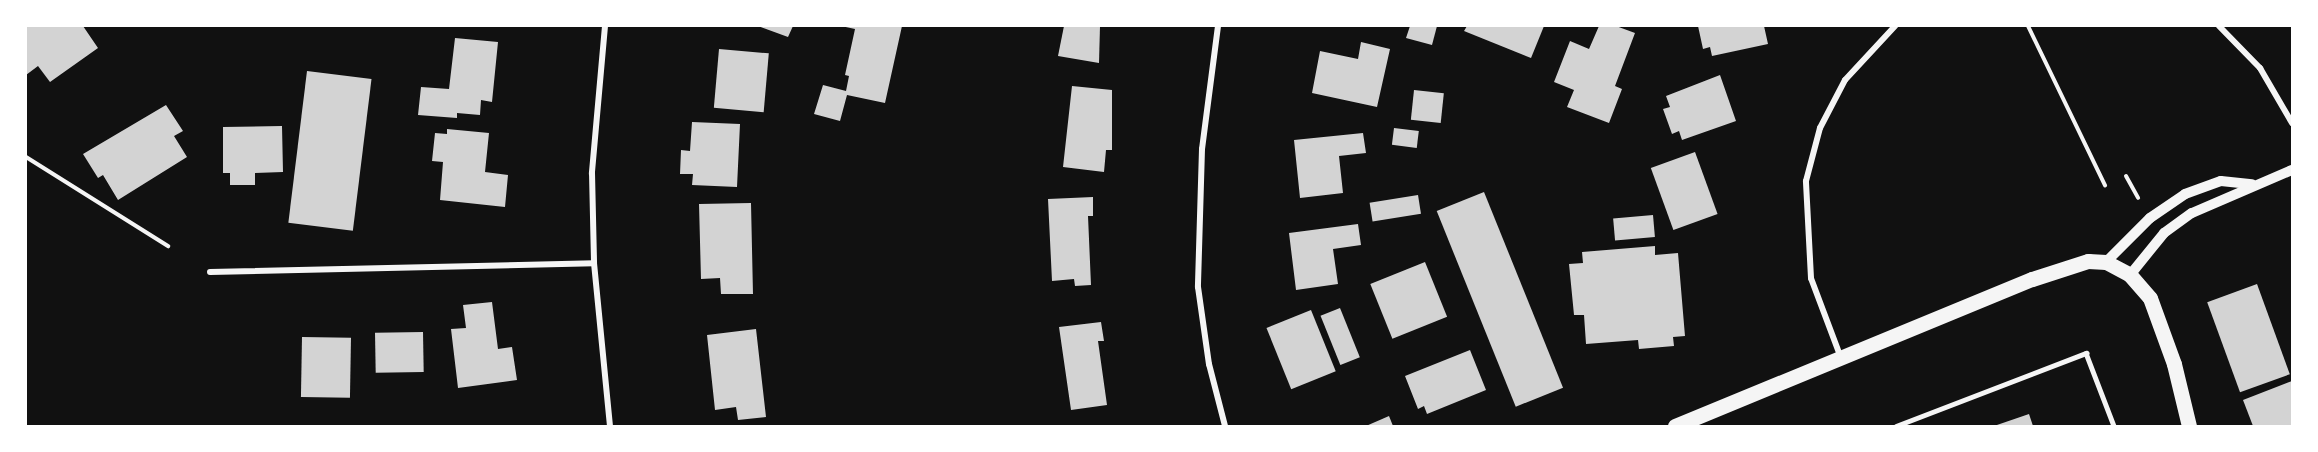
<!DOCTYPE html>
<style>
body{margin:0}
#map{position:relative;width:2318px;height:452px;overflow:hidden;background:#111;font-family:"PT Sans",sans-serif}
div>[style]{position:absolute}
.building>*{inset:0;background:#d3d3d3;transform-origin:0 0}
.path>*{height:4px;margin:-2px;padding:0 2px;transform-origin:2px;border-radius:2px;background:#f5f5f5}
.service>*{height:4.5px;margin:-2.25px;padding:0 2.25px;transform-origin:2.25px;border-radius:2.25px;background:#f5f5f5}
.minor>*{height:6px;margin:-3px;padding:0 3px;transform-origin:3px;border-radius:3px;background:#f5f5f5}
.tertiary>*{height:10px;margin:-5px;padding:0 5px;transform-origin:5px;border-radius:5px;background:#f5f5f5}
.primary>*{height:15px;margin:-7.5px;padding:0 7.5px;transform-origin:7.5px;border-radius:7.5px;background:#f5f5f5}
span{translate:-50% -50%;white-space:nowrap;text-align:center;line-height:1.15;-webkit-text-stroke:5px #fff;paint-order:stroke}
.frame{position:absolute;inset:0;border:27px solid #fff;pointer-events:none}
</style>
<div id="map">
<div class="building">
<i style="clip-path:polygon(26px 26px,83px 26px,98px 48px,50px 82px,38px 66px,26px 75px)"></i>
<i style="clip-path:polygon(758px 26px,793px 26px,788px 37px)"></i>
<i style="clip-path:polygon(902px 26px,885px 103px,847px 95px,840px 121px,814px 114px,823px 85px,846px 91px,849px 76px,845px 75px,855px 29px,841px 26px)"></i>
<i style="clip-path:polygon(1064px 26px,1100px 26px,1099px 63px,1058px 56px)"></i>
<i style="clip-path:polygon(1410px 26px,1437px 26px,1432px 45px,1406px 38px)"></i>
<i style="clip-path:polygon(1467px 26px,1544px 26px,1531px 58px,1464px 31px)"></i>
<i style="clip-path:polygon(1599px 26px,1616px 26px,1635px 33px,1615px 86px,1622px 89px,1609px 123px,1567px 107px,1574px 90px,1554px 82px,1570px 41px,1589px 49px)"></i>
<i style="clip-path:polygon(1698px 26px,1764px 26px,1768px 44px,1712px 56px,1710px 47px,1703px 49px)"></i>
<i style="clip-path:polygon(455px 38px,498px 42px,492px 102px,481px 100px,480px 115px,457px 113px,457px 118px,418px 115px,421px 87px,449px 89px)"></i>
<i style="clip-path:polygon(1361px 42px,1390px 49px,1377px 107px,1312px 93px,1320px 51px,1358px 59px)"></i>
<i style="left:719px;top:49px;width:50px;height:59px;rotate:5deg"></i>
<i style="left:307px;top:71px;width:65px;height:153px;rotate:7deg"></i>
<i style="clip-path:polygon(1720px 75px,1736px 121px,1682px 140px,1679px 131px,1672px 134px,1663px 109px,1670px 107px,1666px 96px)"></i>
<i style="clip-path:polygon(1072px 86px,1112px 90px,1112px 150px,1106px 150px,1104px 172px,1063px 167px)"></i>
<i style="left:1414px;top:90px;width:30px;height:30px;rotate:6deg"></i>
<i style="clip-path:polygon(166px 105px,183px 131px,174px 136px,187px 157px,118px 200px,103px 175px,98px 178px,83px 154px)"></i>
<i style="clip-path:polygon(692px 122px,740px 124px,737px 187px,692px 185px,693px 174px,680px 174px,681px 150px,690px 151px)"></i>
<i style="clip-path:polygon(282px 126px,283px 172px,255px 173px,255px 185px,230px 185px,230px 173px,223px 173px,223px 127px)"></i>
<i style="left:1394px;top:128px;width:25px;height:17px;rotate:7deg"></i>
<i style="clip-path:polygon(447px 129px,489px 133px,485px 172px,508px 175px,505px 207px,440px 200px,443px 162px,432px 161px,435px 133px,447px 134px)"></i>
<i style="clip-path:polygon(1363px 133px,1366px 153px,1339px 156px,1343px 193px,1300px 198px,1294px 140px)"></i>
<i style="left:1695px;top:152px;width:66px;height:47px;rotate:70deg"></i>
<i style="left:1484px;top:192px;width:211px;height:51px;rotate:68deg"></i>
<i style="left:1418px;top:195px;width:19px;height:49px;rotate:81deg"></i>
<i style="clip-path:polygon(1093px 197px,1093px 216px,1088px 216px,1091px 285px,1075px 286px,1074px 279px,1052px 281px,1048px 199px)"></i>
<i style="clip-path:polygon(751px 203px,753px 294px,721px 294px,720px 278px,701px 279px,699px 204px)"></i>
<i style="left:1653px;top:215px;width:22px;height:40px;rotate:85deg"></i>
<i style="clip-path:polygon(1358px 224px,1361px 245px,1333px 249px,1338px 284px,1296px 290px,1289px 233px)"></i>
<i style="clip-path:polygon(1655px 246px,1655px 255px,1678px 253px,1685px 336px,1673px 337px,1674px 346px,1639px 349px,1638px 340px,1586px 344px,1584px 315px,1574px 315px,1569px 264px,1583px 263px,1582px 252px)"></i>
<i style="left:1425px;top:262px;width:59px;height:59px;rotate:68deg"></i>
<i style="left:2257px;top:284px;width:96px;height:53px;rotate:70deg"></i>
<i style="clip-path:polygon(492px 302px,498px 349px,512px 347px,517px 380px,458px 388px,451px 329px,466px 328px,463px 305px)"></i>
<i style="left:1340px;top:308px;width:53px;height:21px;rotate:68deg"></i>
<i style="left:1311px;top:310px;width:66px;height:48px;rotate:68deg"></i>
<i style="clip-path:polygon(1101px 322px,1104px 341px,1098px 341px,1107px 405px,1071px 410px,1059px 327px)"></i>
<i style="clip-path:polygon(756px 329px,766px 417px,738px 420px,736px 407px,715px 410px,707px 335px)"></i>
<i style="left:423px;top:332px;width:40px;height:48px;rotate:89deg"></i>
<i style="left:302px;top:337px;width:49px;height:60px;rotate:1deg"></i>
<i style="clip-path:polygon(1470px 350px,1486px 390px,1427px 414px,1424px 406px,1418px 409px,1405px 376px)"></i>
<i style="clip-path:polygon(2292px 381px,2292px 426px,2253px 426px,2243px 400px)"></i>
<i style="clip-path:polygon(2029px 414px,2033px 426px,1994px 426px)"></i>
<i style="clip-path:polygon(1389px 416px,1393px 426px,1366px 426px)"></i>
</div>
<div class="path">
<i style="left:2028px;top:26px;width:177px;rotate:64.2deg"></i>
<i style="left:26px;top:157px;width:168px;rotate:32.1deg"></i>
<i style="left:2126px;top:176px;width:25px;rotate:61deg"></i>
</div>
<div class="service">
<i style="left:1896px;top:426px;width:204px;rotate:-21deg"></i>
<i style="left:2086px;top:353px;width:78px;rotate:69deg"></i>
</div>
<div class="minor">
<i style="left:605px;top:26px;width:148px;rotate:95.1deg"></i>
<i style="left:592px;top:173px;width:90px;rotate:88.7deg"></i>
<i style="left:594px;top:263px;width:164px;rotate:84.4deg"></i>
<i style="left:1218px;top:26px;width:124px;rotate:97.4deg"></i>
<i style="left:1202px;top:149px;width:138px;rotate:91.7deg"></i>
<i style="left:1198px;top:287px;width:78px;rotate:81.9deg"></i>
<i style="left:1209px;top:364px;width:64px;rotate:75.5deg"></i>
<i style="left:2219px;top:26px;width:59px;rotate:45.7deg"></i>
<i style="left:2260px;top:68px;width:64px;rotate:59.8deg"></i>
<i style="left:210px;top:272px;width:384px;rotate:-1.3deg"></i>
<i style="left:1841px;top:358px;width:85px;rotate:-110.6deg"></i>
<i style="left:1811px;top:278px;width:97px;rotate:-93deg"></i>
<i style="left:1806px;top:181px;width:55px;rotate:-75.2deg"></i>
<i style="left:1820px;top:128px;width:54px;rotate:-62.5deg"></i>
<i style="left:1845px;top:80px;width:74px;rotate:-47.2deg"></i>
</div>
<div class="tertiary">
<i style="left:2106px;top:262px;width:62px;rotate:-45deg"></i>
<i style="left:2150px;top:218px;width:42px;rotate:-34.4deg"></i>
<i style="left:2185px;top:194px;width:38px;rotate:-20deg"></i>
<i style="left:2221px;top:181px;width:31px;rotate:6deg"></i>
<i style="left:2130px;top:275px;width:54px;rotate:-51deg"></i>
<i style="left:2164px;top:233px;width:34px;rotate:-36deg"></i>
<i style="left:2192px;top:213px;width:109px;rotate:-23.3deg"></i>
</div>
<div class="primary">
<i style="left:1675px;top:426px;width:386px;rotate:-22.4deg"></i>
<i style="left:2032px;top:279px;width:59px;rotate:-17.8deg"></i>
<i style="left:2088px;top:261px;width:18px;rotate:3deg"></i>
<i style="left:2106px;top:262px;width:27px;rotate:28deg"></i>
<i style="left:2130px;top:275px;width:30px;rotate:49deg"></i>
<i style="left:2150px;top:298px;width:70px;rotate:70deg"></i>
<i style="left:2174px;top:364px;width:64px;rotate:76.4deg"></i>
</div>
<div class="frame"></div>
</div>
